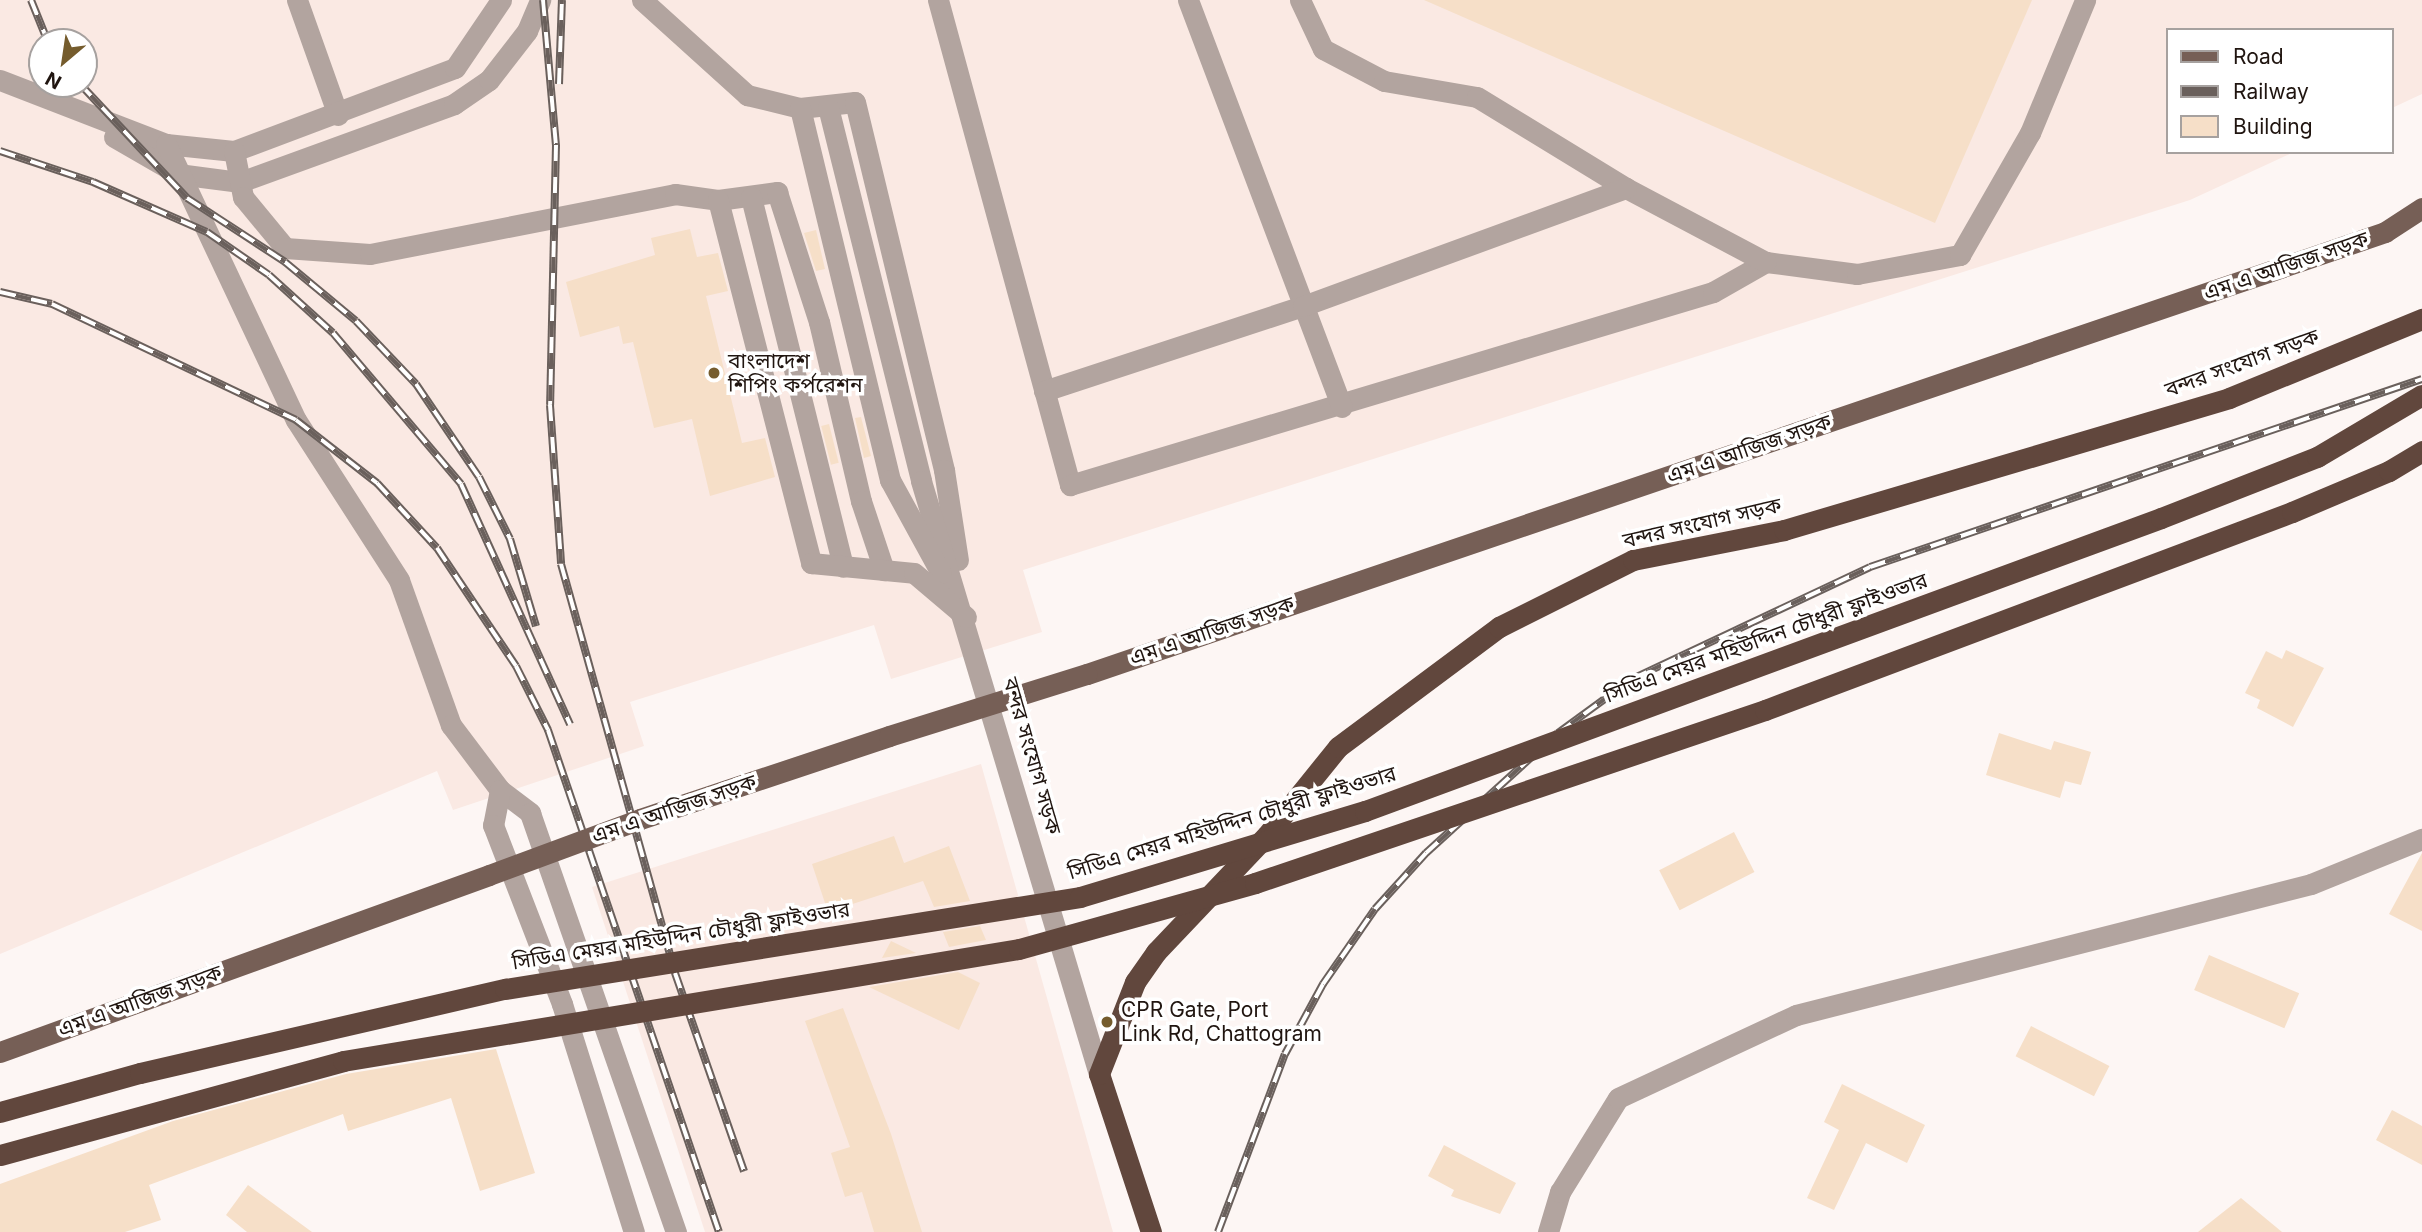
<!DOCTYPE html>
<meta charset="utf-8">
<style>
body{margin:0}
#map{position:relative;width:2422px;height:1232px;overflow:hidden;background:#fdf6f4;font-family:Inter,"Noto Sans Bengali",sans-serif}
div>[style]{position:absolute}
.built>*{inset:0;background:#fae9e3}
.building>*{inset:0;background:#f6dfc8;transform-origin:0 0}
.minor>*{height:21px;margin:-10.5px;padding:0 10.5px;transform-origin:10.5px;border-radius:10.5px;background:#b2a49f}
.major>*{height:21px;margin:-10.5px;padding:0 10.5px;transform-origin:10.5px;border-radius:10.5px;background:#765f56}
.highway>*{height:21px;margin:-10.5px;padding:0 10.5px;transform-origin:10.5px;border-radius:10.5px;background:#61473d}
.rail>*{height:8px;margin-top:-4px;transform-origin:0;background:repeating-linear-gradient(90deg,#fff 0 16px,#6a605c 0 32px);box-sizing:border-box;border-block:2px solid #6a605c}
.major-bridge>*{height:21px;margin:-10.5px;padding:0 10.5px;transform-origin:10.5px;border-radius:10.5px;background:#765f56}
.highway-bridge>*{height:21px;margin:-10.5px;padding:0 10.5px;transform-origin:10.5px;border-radius:10.5px;background:#61473d}
.dots>*{width:19px;height:19px;translate:-50% -50%;box-sizing:border-box;border:4px solid #fff;border-radius:50%}
span{translate:-50% -50%;white-space:nowrap;text-align:center;line-height:1.15;-webkit-text-stroke:7px #fff;paint-order:stroke}
.street-label{font-size:21px;color:#201510}
.poi-label{font-size:21px;color:#201510}
.left{translate:0 -50%;text-align:left}
.legend{position:absolute;left:2166px;top:28px;width:228px;height:126px;box-sizing:border-box;background:#fff;border:2px solid #a6a19f;margin:0;padding:9px 12px;list-style:none;font-size:21px;color:#201510}
.legend li{display:flex;align-items:center;gap:14px;height:35px}
.legend b{width:35px;border:2px solid #a6a19f}
.north{position:absolute;left:28px;top:28px;width:70px;height:70px;box-sizing:border-box;background:#fff;border:2px solid #a6a19f;border-radius:50%;rotate:209deg;font-size:19px;font-weight:700;line-height:28px;text-align:center;color:#201510}
.north::after{content:'';display:block;margin:auto;width:24px;height:32px;background:#755c2d;clip-path:polygon(50% 0,100% 100%,50% 72%,0 100%)}
</style>
<div id="map">
<div class="built">
<i style="clip-path:polygon(evenodd,0 0,2422px 0,2422px 94px,2392px 108px,2392px 30px,2168px 30px,2168px 152px,2294px 152px,2190px 200px,1023px 570px,1042px 632px,891px 679px,874px 625px,630px 702px,644px 746px,453px 810px,437px 771px,0 954px,0 0,42px 42px,84px 42px,84px 84px,42px 84px,42px 42px)"></i>
<i style="clip-path:polygon(981px 764px,1113px 1232px,705px 1232px,592px 887px)"></i>
</div>
<div class="building">
<i style="clip-path:polygon(1424px 0,2032px 0,1935px 223px)"></i>
<i style="clip-path:polygon(690px 229px,697px 257px,718px 253px,728px 291px,706px 296px,742px 443px,765px 438px,775px 477px,710px 496px,692px 419px,654px 428px,633px 342px,623px 344px,619px 326px,580px 337px,566px 282px,655px 255px,651px 238px)"></i>
<i style="clip-path:polygon(816px 230px,825px 269px,816px 271px,804px 233px)"></i>
<i style="clip-path:polygon(861px 417px,871px 456px,864px 458px,855px 418px)"></i>
<i style="left:829px;top:424px;width:40px;height:8px;rotate:76deg"></i>
<i style="clip-path:polygon(2286px 650px,2324px 668px,2293px 727px,2257px 708px,2260px 700px,2245px 693px,2266px 651px,2282px 659px)"></i>
<i style="clip-path:polygon(1999px 733px,2051px 750px,2054px 741px,2091px 752px,2081px 785px,2065px 781px,2060px 798px,1986px 775px)"></i>
<i style="left:1734px;top:832px;width:45px;height:84px;rotate:63deg"></i>
<i style="clip-path:polygon(894px 836px,904px 863px,949px 846px,970px 901px,934px 907px,923px 881px,828px 912px,812px 864px)"></i>
<i style="clip-path:polygon(2422px 853px,2422px 931px,2389px 914px)"></i>
<i style="clip-path:polygon(980px 926px,986px 940px,949px 947px,943px 932px)"></i>
<i style="clip-path:polygon(891px 941px,916px 953px,882px 958px)"></i>
<i style="left:2209px;top:955px;width:98px;height:38px;rotate:23deg"></i>
<i style="clip-path:polygon(958px 972px,980px 983px,959px 1030px,869px 987px)"></i>
<i style="clip-path:polygon(843px 1008px,891px 1134px,922px 1232px,874px 1232px,862px 1192px,845px 1197px,831px 1153px,850px 1147px,805px 1021px)"></i>
<i style="left:2031px;top:1026px;width:88px;height:34px;rotate:27deg"></i>
<i style="clip-path:polygon(496px 1049px,535px 1173px,480px 1191px,451px 1098px,348px 1131px,343px 1114px,149px 1185px,161px 1220px,125px 1232px,0 1232px,0 1184px,173px 1121px,346px 1074px)"></i>
<i style="clip-path:polygon(1842px 1084px,1925px 1125px,1907px 1163px,1866px 1143px,1834px 1210px,1807px 1198px,1839px 1130px,1824px 1122px)"></i>
<i style="clip-path:polygon(2392px 1110px,2422px 1126px,2422px 1165px,2376px 1140px)"></i>
<i style="clip-path:polygon(1444px 1145px,1516px 1183px,1500px 1214px,1451px 1196px,1454px 1190px,1428px 1176px)"></i>
<i style="clip-path:polygon(248px 1185px,312px 1232px,247px 1232px,226px 1215px)"></i>
<i style="clip-path:polygon(2241px 1198px,2282px 1232px,2198px 1232px)"></i>
</div>
<div class="minor">
<i style="left:297px;top:0;width:122px;rotate:70.4deg"></i>
<i style="left:642px;top:0;width:142px;rotate:42.1deg"></i>
<i style="left:747px;top:95px;width:55px;rotate:13.8deg"></i>
<i style="left:800px;top:108px;width:55px;rotate:-6.2deg"></i>
<i style="left:855px;top:102px;width:379px;rotate:76.4deg"></i>
<i style="left:944px;top:470px;width:91px;rotate:81.2deg"></i>
<i style="left:938px;top:0;width:503px;rotate:74.77deg"></i>
<i style="left:1070px;top:485px;width:671px;rotate:-16.71deg"></i>
<i style="left:1713px;top:292px;width:61px;rotate:-29.5deg"></i>
<i style="left:1766px;top:262px;width:92px;rotate:7.5deg"></i>
<i style="left:1857px;top:274px;width:105px;rotate:-10.5deg"></i>
<i style="left:1960px;top:255px;width:141px;rotate:-60.2deg"></i>
<i style="left:2030px;top:133px;width:144px;rotate:-67.5deg"></i>
<i style="left:1188px;top:0;width:435px;rotate:69.3deg"></i>
<i style="left:1300px;top:0;width:54px;rotate:64.9deg"></i>
<i style="left:1323px;top:49px;width:69px;rotate:27.7deg"></i>
<i style="left:1384px;top:81px;width:94px;rotate:9.8deg"></i>
<i style="left:1477px;top:97px;width:175px;rotate:31.4deg"></i>
<i style="left:1626px;top:188px;width:158px;rotate:27.9deg"></i>
<i style="left:0;top:80px;width:178px;rotate:21.1deg"></i>
<i style="left:166px;top:144px;width:68px;rotate:5.9deg"></i>
<i style="left:234px;top:151px;width:236px;rotate:-20.6deg"></i>
<i style="left:455px;top:68px;width:82px;rotate:-55.9deg"></i>
<i style="left:828px;top:107px;width:385px;rotate:76deg"></i>
<i style="left:921px;top:481px;width:619px;rotate:73.29deg"></i>
<i style="left:800px;top:108px;width:383px;rotate:76.4deg"></i>
<i style="left:890px;top:480px;width:106px;rotate:61.3deg"></i>
<i style="left:114px;top:137px;width:74px;rotate:30deg"></i>
<i style="left:178px;top:174px;width:63px;rotate:7.4deg"></i>
<i style="left:240px;top:182px;width:228px;rotate:-20deg"></i>
<i style="left:454px;top:104px;width:42px;rotate:-34.4deg"></i>
<i style="left:489px;top:80px;width:62px;rotate:-52.2deg"></i>
<i style="left:527px;top:31px;width:34px;rotate:-67deg"></i>
<i style="left:166px;top:144px;width:305px;rotate:64.8deg"></i>
<i style="left:296px;top:420px;width:190px;rotate:57.2deg"></i>
<i style="left:399px;top:580px;width:154px;rotate:70.3deg"></i>
<i style="left:451px;top:725px;width:81px;rotate:53deg"></i>
<i style="left:500px;top:790px;width:38px;rotate:37deg"></i>
<i style="left:530px;top:813px;width:444px;rotate:70.8deg"></i>
<i style="left:234px;top:151px;width:47px;rotate:78.9deg"></i>
<i style="left:243px;top:197px;width:66px;rotate:50.5deg"></i>
<i style="left:285px;top:248px;width:85px;rotate:4deg"></i>
<i style="left:370px;top:254px;width:311px;rotate:-11.1deg"></i>
<i style="left:675px;top:194px;width:43px;rotate:7.9deg"></i>
<i style="left:718px;top:200px;width:60px;rotate:-7.7deg"></i>
<i style="left:777px;top:192px;width:137px;rotate:72.1deg"></i>
<i style="left:819px;top:322px;width:184px;rotate:76.8deg"></i>
<i style="left:861px;top:501px;width:73px;rotate:71.6deg"></i>
<i style="left:751px;top:197px;width:381px;rotate:76deg"></i>
<i style="left:718px;top:200px;width:375px;rotate:75.6deg"></i>
<i style="left:811px;top:563px;width:103px;rotate:5.5deg"></i>
<i style="left:914px;top:573px;width:68px;rotate:40.2deg"></i>
<i style="left:1044px;top:391px;width:273px;rotate:-18.2deg"></i>
<i style="left:1303px;top:306px;width:344px;rotate:-20.1deg"></i>
<i style="left:500px;top:790px;width:36px;rotate:101deg"></i>
<i style="left:493px;top:825px;width:192px;rotate:68.9deg"></i>
<i style="left:562px;top:1004px;width:239px;rotate:72.5deg"></i>
<i style="left:1548px;top:1232px;width:42px;rotate:-73.3deg"></i>
<i style="left:1560px;top:1192px;width:110px;rotate:-58.3deg"></i>
<i style="left:1618px;top:1098px;width:196px;rotate:-25deg"></i>
<i style="left:1796px;top:1015px;width:531px;rotate:-14.27deg"></i>
<i style="left:2311px;top:884px;width:120px;rotate:-22.1deg"></i>
</div>
<div class="major">
<i style="left:1087px;top:674px;width:1371px;rotate:-18.8deg"></i>
<i style="left:2385px;top:232px;width:44px;rotate:-33deg"></i>
<i style="left:640px;top:819px;width:262px;rotate:-18.4deg"></i>
<i style="left:0;top:1052px;width:520px;rotate:-19.9deg"></i>
</div>
<div class="highway">
<i style="left:1151px;top:1232px;width:166px;rotate:-108.2deg"></i>
<i style="left:1099px;top:1074px;width:99px;rotate:-68.6deg"></i>
<i style="left:1135px;top:982px;width:37px;rotate:-55deg"></i>
<i style="left:1156px;top:952px;width:161px;rotate:-46.5deg"></i>
<i style="left:1267px;top:835px;width:113px;rotate:-51.1deg"></i>
<i style="left:1338px;top:747px;width:201px;rotate:-36.7deg"></i>
<i style="left:1499px;top:627px;width:150px;rotate:-26.6deg"></i>
<i style="left:1633px;top:560px;width:154px;rotate:-11.2deg"></i>
<i style="left:1784px;top:530px;width:464px;rotate:-16.5deg"></i>
<i style="left:2229px;top:398px;width:209px;rotate:-22.3deg"></i>
</div>
<div class="rail">
<i style="left:31px;top:0;width:45px;rotate:68deg"></i>
<i style="left:543px;top:0;width:146px;rotate:84.9deg"></i>
<i style="left:556px;top:145px;width:260px;rotate:91.3deg"></i>
<i style="left:550px;top:405px;width:159px;rotate:86deg"></i>
<i style="left:561px;top:564px;width:425px;rotate:74.4deg"></i>
<i style="left:675px;top:973px;width:210px;rotate:70.8deg"></i>
<i style="left:80px;top:84px;width:156px;rotate:46.8deg"></i>
<i style="left:187px;top:198px;width:117px;rotate:33.1deg"></i>
<i style="left:285px;top:262px;width:92px;rotate:39.7deg"></i>
<i style="left:356px;top:321px;width:87px;rotate:46.4deg"></i>
<i style="left:416px;top:384px;width:112px;rotate:55.9deg"></i>
<i style="left:479px;top:477px;width:69px;rotate:63.4deg"></i>
<i style="left:510px;top:539px;width:91px;rotate:73.4deg"></i>
<i style="left:559px;top:84px;width:84px;rotate:-88deg"></i>
<i style="left:0;top:151px;width:98px;rotate:18.4deg"></i>
<i style="left:93px;top:182px;width:124px;rotate:23.7deg"></i>
<i style="left:207px;top:232px;width:75px;rotate:34.7deg"></i>
<i style="left:269px;top:275px;width:86px;rotate:42.2deg"></i>
<i style="left:333px;top:333px;width:198px;rotate:49.7deg"></i>
<i style="left:461px;top:484px;width:264px;rotate:65.6deg"></i>
<i style="left:0;top:292px;width:53px;rotate:13deg"></i>
<i style="left:52px;top:304px;width:270px;rotate:25.4deg"></i>
<i style="left:296px;top:420px;width:103px;rotate:37.9deg"></i>
<i style="left:377px;top:483px;width:88px;rotate:47.3deg"></i>
<i style="left:437px;top:548px;width:142px;rotate:56.2deg"></i>
<i style="left:516px;top:666px;width:72px;rotate:63.4deg"></i>
<i style="left:548px;top:730px;width:530px;rotate:71.19deg"></i>
<i style="left:1218px;top:1232px;width:190px;rotate:-69.4deg"></i>
<i style="left:1285px;top:1054px;width:80px;rotate:-61.5deg"></i>
<i style="left:1323px;top:984px;width:91px;rotate:-55.3deg"></i>
<i style="left:1375px;top:909px;width:76px;rotate:-47.7deg"></i>
<i style="left:1426px;top:853px;width:178px;rotate:-42.3deg"></i>
<i style="left:1558px;top:733px;width:92px;rotate:-36.1deg"></i>
<i style="left:1632px;top:679px;width:263px;rotate:-25.2deg"></i>
<i style="left:1870px;top:567px;width:583px;rotate:-18.81deg"></i>
</div>
<div class="major-bridge">
<i style="left:889px;top:736px;width:207px;rotate:-17.4deg"></i>
<i style="left:489px;top:875px;width:161px;rotate:-20.3deg"></i>
</div>
<div class="highway-bridge">
<i style="left:0;top:1112px;width:145px;rotate:-15.6deg"></i>
<i style="left:140px;top:1073px;width:375px;rotate:-13deg"></i>
<i style="left:505px;top:989px;width:582px;rotate:-9.09deg"></i>
<i style="left:1080px;top:897px;width:298px;rotate:-16.8deg"></i>
<i style="left:1365px;top:811px;width:848px;rotate:-20.21deg"></i>
<i style="left:2161px;top:518px;width:168px;rotate:-21.4deg"></i>
<i style="left:2317px;top:457px;width:122px;rotate:-30.6deg"></i>
<i style="left:0;top:1155px;width:356px;rotate:-15.3deg"></i>
<i style="left:343px;top:1061px;width:685px;rotate:-9.41deg"></i>
<i style="left:1019px;top:949px;width:245px;rotate:-15.6deg"></i>
<i style="left:1255px;top:883px;width:539px;rotate:-18.74deg"></i>
<i style="left:1765px;top:710px;width:563px;rotate:-20.59deg"></i>
<i style="left:2292px;top:512px;width:105px;rotate:-22.9deg"></i>
<i style="left:2389px;top:471px;width:39px;rotate:-31deg"></i>
</div>
<div class="dots">
<i style="left:714px;top:373px;background:#755c2d"></i>
<i style="left:1107px;top:1022px;background:#755c2d"></i>
</div>
<div class="street-label">
<span style="left:2286px;top:266px;rotate:-19deg">এম এ আজিজ সড়ক</span>
<span style="left:2242px;top:363px;rotate:-20deg">বন্দর সংযোগ সড়ক</span>
<span style="left:1749px;top:449px;rotate:-19deg">এম এ আজিজ সড়ক</span>
<span style="left:1702px;top:523px;rotate:-13deg">বন্দর সংযোগ সড়ক</span>
<span style="left:1212px;top:631px;rotate:-19deg">এম এ আজিজ সড়ক</span>
<span style="left:1766px;top:638px;rotate:-20deg">সিডিএ মেয়র মহিউদ্দিন চৌধুরী ফ্লাইওভার</span>
<span style="left:1032px;top:756px;rotate:74deg">বন্দর সংযোগ সড়ক</span>
<span style="left:674px;top:809px;rotate:-19deg">এম এ আজিজ সড়ক</span>
<span style="left:1232px;top:823px;rotate:-17deg">সিডিএ মেয়র মহিউদ্দিন চৌধুরী ফ্লাইওভার</span>
<span style="left:681px;top:936px;rotate:-9deg">সিডিএ মেয়র মহিউদ্দিন চৌধুরী ফ্লাইওভার</span>
<span style="left:140px;top:1001px;rotate:-20deg">এম এ আজিজ সড়ক</span>
</div>
<div class="poi-label">
<span class="left" style="left:728px;top:373px">বাংলাদেশ<br>শিপিং কর্পরেশন</span>
<span class="left" style="left:1121px;top:1022px">CPR Gate, Port<br>Link Rd, Chattogram</span>
</div>
<ul class="legend">
<li><b style="height:9px;background:#765f56"></b>Road</li>
<li><b style="height:9px;background:#6a605c"></b>Railway</li>
<li><b style="height:19px;background:#f6dfc8"></b>Building</li>
</ul>
<div class="north">N</div>
</div>
